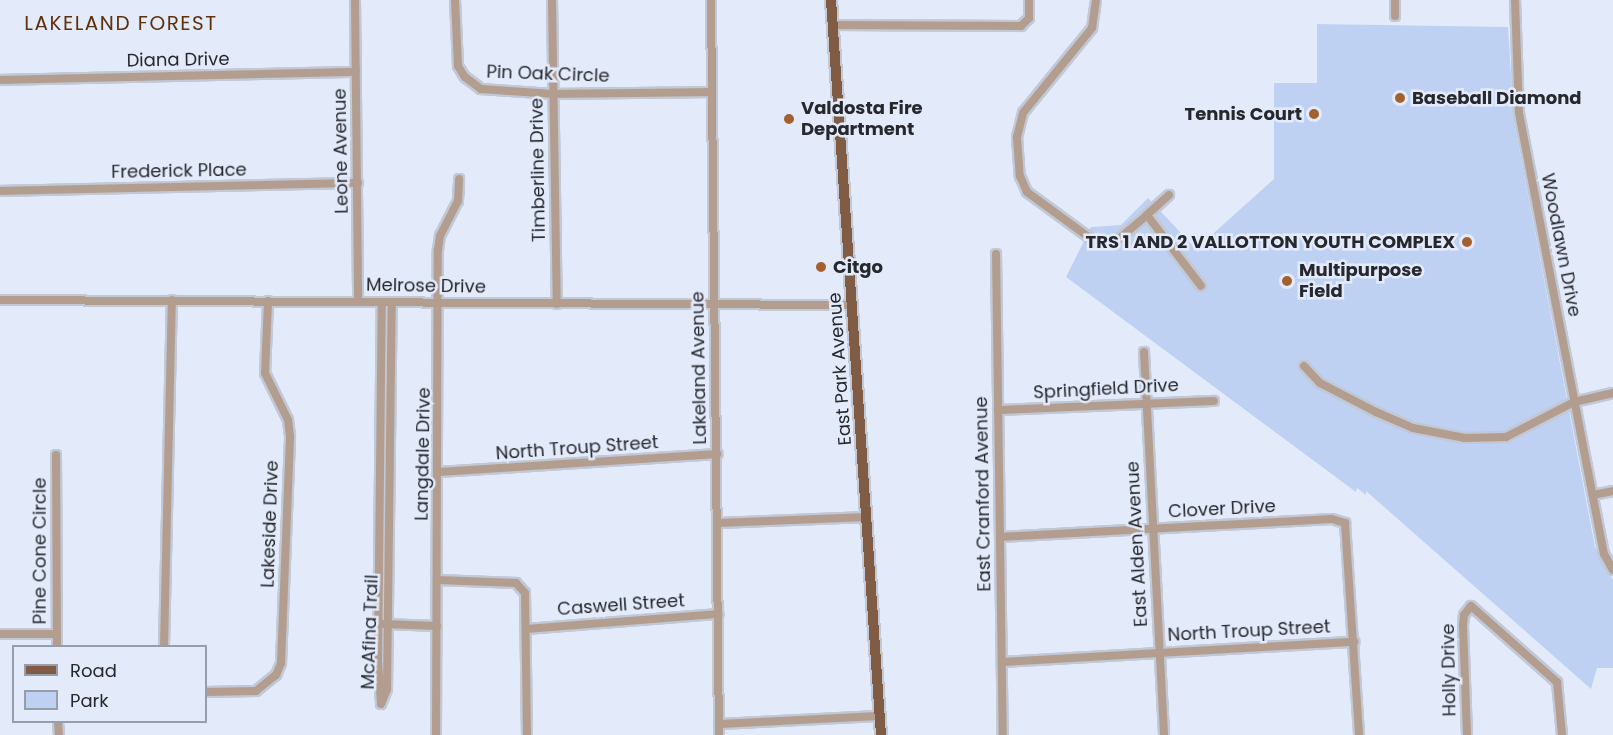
<!DOCTYPE html>
<style>
body{margin:0}
#map{position:relative;width:1613px;height:735px;overflow:hidden;background:#e3ebfb;font-family:Poppins,sans-serif}
div>[style]{position:absolute}
.green>*{inset:0;background:#bfd1f3}
.roads{filter:drop-shadow(2px 0 #c1c8d6) drop-shadow(-2px 0 #c1c8d6) drop-shadow(0 2px #c1c8d6) drop-shadow(0 -2px #c1c8d6)}
.minor>*{height:8px;margin:-4px;padding:0 4px;transform-origin:4px;border-radius:4px;background:#b29d8f}
.major>*{height:10px;margin:-5px;padding:0 5px;transform-origin:5px;border-radius:5px;background:#815c44}
.dots>*{width:16px;height:16px;translate:-50% -50%;box-sizing:border-box;border:3px solid #e3ebfb;border-radius:50%}
span{translate:-50% -50%;white-space:nowrap;text-align:center;line-height:1.15;-webkit-text-stroke:5px #e3ebfb;paint-order:stroke}
.street-label{font-size:18px;color:#26282e}
.poi-label{font-size:18px;color:#26282e;font-weight:700}
.left{translate:0 -50%;text-align:left}
.right{translate:-100% -50%;text-align:right}
.neighbourhood-label{font-size:20px;color:#5e310e;letter-spacing:1.5px}
.legend{position:absolute;left:12px;top:645px;width:195px;height:78px;box-sizing:border-box;background:#e3ebfb;border:2px solid #979da9;margin:0;padding:8px 10px;list-style:none;font-size:18px;color:#26282e}
.legend li{display:flex;align-items:center;gap:12px;height:30px}
.legend b{width:30px;border:2px solid #979da9}
</style>
<div id="map">
<div class="green">
<i style="clip-path:polygon(1317px 24px,1508px 27px,1514px 121px,1595px 547px,1613px 580px,1613px 668px,1597px 668px,1591px 689px,1366px 491px,1366px 495px,1357px 488px,1356px 492px,1066px 277px,1091px 227px,1121px 225px,1148px 198px,1196px 249px,1274px 179px,1274px 83px,1317px 83px)"></i>
</div>
<div class="roads">
<div class="minor">
<i style="left:355px;top:0;width:301px;rotate:89.4deg"></i>
<i style="left:455px;top:0;width:66px;rotate:87.4deg"></i>
<i style="left:458px;top:66px;width:13px;rotate:58deg"></i>
<i style="left:465px;top:77px;width:20px;rotate:37deg"></i>
<i style="left:481px;top:89px;width:72px;rotate:4deg"></i>
<i style="left:553px;top:94px;width:159px;rotate:-0.7deg"></i>
<i style="left:552px;top:0;width:304px;rotate:89.1deg"></i>
<i style="left:711px;top:0;width:735px;rotate:89.38deg"></i>
<i style="left:1096px;top:0;width:28px;rotate:98deg"></i>
<i style="left:1092px;top:28px;width:109px;rotate:129.1deg"></i>
<i style="left:1023px;top:113px;width:25px;rotate:104deg"></i>
<i style="left:1017px;top:137px;width:39px;rotate:86deg"></i>
<i style="left:1020px;top:176px;width:17px;rotate:66deg"></i>
<i style="left:1027px;top:192px;width:83px;rotate:36.2deg"></i>
<i style="left:1094px;top:241px;width:20px;rotate:6deg"></i>
<i style="left:1114px;top:243px;width:43px;rotate:-40.3deg"></i>
<i style="left:1515px;top:0;width:113px;rotate:88deg"></i>
<i style="left:1519px;top:113px;width:449px;rotate:79.1deg"></i>
<i style="left:1604px;top:554px;width:18px;rotate:61deg"></i>
<i style="left:1395px;top:16px;width:16px;rotate:-90deg"></i>
<i style="left:833px;top:25px;width:188px;rotate:0.3deg"></i>
<i style="left:1021px;top:26px;width:11px;rotate:-45deg"></i>
<i style="left:1029px;top:18px;width:18px;rotate:-90deg"></i>
<i style="left:0;top:80px;width:356px;rotate:-1.3deg"></i>
<i style="left:0;top:191px;width:358px;rotate:-1.3deg"></i>
<i style="left:1169px;top:195px;width:30px;rotate:138deg"></i>
<i style="left:1147px;top:215px;width:89px;rotate:52.7deg"></i>
<i style="left:996px;top:254px;width:481px;rotate:89.2deg"></i>
<i style="left:0;top:300px;width:853px;rotate:0.34deg"></i>
<i style="left:1144px;top:352px;width:384px;rotate:87deg"></i>
<i style="left:1304px;top:366px;width:23px;rotate:47deg"></i>
<i style="left:1320px;top:383px;width:63px;rotate:27.4deg"></i>
<i style="left:1376px;top:412px;width:40px;rotate:23.4deg"></i>
<i style="left:1413px;top:428px;width:53px;rotate:10.9deg"></i>
<i style="left:1465px;top:438px;width:41px;rotate:-1.4deg"></i>
<i style="left:1506px;top:437px;width:76px;rotate:-27.2deg"></i>
<i style="left:1574px;top:402px;width:40px;rotate:-13deg"></i>
<i style="left:998px;top:410px;width:216px;rotate:-2.4deg"></i>
<i style="left:56px;top:455px;width:191px;rotate:89.7deg"></i>
<i style="left:439px;top:472px;width:279px;rotate:-3.7deg"></i>
<i style="left:1593px;top:495px;width:20px;rotate:-11deg"></i>
<i style="left:718px;top:523px;width:149px;rotate:-2.3deg"></i>
<i style="left:1000px;top:537px;width:332px;rotate:-3.1deg"></i>
<i style="left:1332px;top:519px;width:14px;rotate:17deg"></i>
<i style="left:1345px;top:523px;width:212px;rotate:86.2deg"></i>
<i style="left:438px;top:580px;width:78px;rotate:2.2deg"></i>
<i style="left:516px;top:583px;width:13px;rotate:48deg"></i>
<i style="left:525px;top:593px;width:142px;rotate:89.2deg"></i>
<i style="left:384px;top:624px;width:53px;rotate:2.2deg"></i>
<i style="left:527px;top:629px;width:192px;rotate:-4.5deg"></i>
<i style="left:0;top:634px;width:57px"></i>
<i style="left:164px;top:646px;width:346px;rotate:-88.7deg"></i>
<i style="left:1002px;top:662px;width:353px;rotate:-3.3deg"></i>
<i style="left:206px;top:692px;width:50px;rotate:-1.1deg"></i>
<i style="left:256px;top:691px;width:26px;rotate:-39deg"></i>
<i style="left:276px;top:675px;width:13px;rotate:-67deg"></i>
<i style="left:281px;top:663px;width:227px;rotate:-87.7deg"></i>
<i style="left:290px;top:436px;width:16px;rotate:-97deg"></i>
<i style="left:288px;top:420px;width:52px;rotate:-116.1deg"></i>
<i style="left:265px;top:373px;width:72px;rotate:-87.6deg"></i>
<i style="left:381px;top:703px;width:41px;rotate:-94.2deg"></i>
<i style="left:378px;top:662px;width:360px;rotate:-89.4deg"></i>
<i style="left:381px;top:704px;width:16px;rotate:-68deg"></i>
<i style="left:387px;top:689px;width:387px;rotate:-89.3deg"></i>
<i style="left:58px;top:722px;width:13px;rotate:86deg"></i>
<i style="left:719px;top:724px;width:160px;rotate:-2.9deg"></i>
<i style="left:436px;top:735px;width:485px;rotate:-89.8deg"></i>
<i style="left:438px;top:250px;width:14px;rotate:-82deg"></i>
<i style="left:440px;top:236px;width:39px;rotate:-63deg"></i>
<i style="left:458px;top:201px;width:22px;rotate:-87deg"></i>
<i style="left:1467px;top:735px;width:110px;rotate:-92.1deg"></i>
<i style="left:1463px;top:625px;width:10px;rotate:-84deg"></i>
<i style="left:1464px;top:615px;width:11px;rotate:-52deg"></i>
<i style="left:1471px;top:606px;width:115px;rotate:41.5deg"></i>
<i style="left:1557px;top:682px;width:53px;rotate:84.6deg"></i>
</div>
<div class="major">
<i style="left:831px;top:0;width:737px;rotate:86.11deg"></i>
</div>
</div>
<div class="dots">
<i style="left:1400px;top:98px;background:#a46130"></i>
<i style="left:1314px;top:114px;background:#a46130"></i>
<i style="left:789px;top:119px;background:#a46130"></i>
<i style="left:1467px;top:242px;background:#a46130"></i>
<i style="left:821px;top:267px;background:#a46130"></i>
<i style="left:1287px;top:281px;background:#a46130"></i>
</div>
<div class="street-label">
<span style="left:178px;top:60px;rotate:-1deg">Diana Drive</span>
<span style="left:548px;top:74px;rotate:2deg">Pin Oak Circle</span>
<span style="left:341px;top:151px;rotate:-91deg">Leone Avenue</span>
<span style="left:538px;top:170px;rotate:-91deg">Timberline Drive</span>
<span style="left:179px;top:171px;rotate:-1deg">Frederick Place</span>
<span style="left:1561px;top:245px;rotate:79deg">Woodlawn Drive</span>
<span style="left:426px;top:286px;rotate:1deg">Melrose Drive</span>
<span style="left:699px;top:368px;rotate:-91deg">Lakeland Avenue</span>
<span style="left:840px;top:369px;rotate:-94deg">East Park Avenue</span>
<span style="left:1106px;top:389px;rotate:-3deg">Springfield Drive</span>
<span style="left:577px;top:448px;rotate:-4deg">North Troup Street</span>
<span style="left:423px;top:454px;rotate:-89deg">Langdale Drive</span>
<span style="left:983px;top:494px;rotate:-91deg">East Cranford Avenue</span>
<span style="left:1222px;top:509px;rotate:-3deg">Clover Drive</span>
<span style="left:270px;top:524px;rotate:-88deg">Lakeside Drive</span>
<span style="left:1137px;top:544px;rotate:-93deg">East Alden Avenue</span>
<span style="left:40px;top:551px;rotate:-90deg">Pine Cone Circle</span>
<span style="left:621px;top:605px;rotate:-4deg">Caswell Street</span>
<span style="left:1249px;top:631px;rotate:-3deg">North Troup Street</span>
<span style="left:370px;top:632px;rotate:-88deg">McAfina Trail</span>
<span style="left:1449px;top:670px;rotate:-91deg">Holly Drive</span>
</div>
<div class="poi-label">
<span class="left" style="left:1412px;top:98px">Baseball Diamond</span>
<span class="left" style="left:801px;top:119px">Valdosta Fire<br>Department</span>
<span class="right" style="left:1302px;top:114px">Tennis Court</span>
<span class="right" style="left:1455px;top:242px">TRS 1 AND 2 VALLOTTON YOUTH COMPLEX</span>
<span class="left" style="left:833px;top:267px">Citgo</span>
<span class="left" style="left:1299px;top:281px">Multipurpose<br>Field</span>
</div>
<div class="neighbourhood-label">
<span style="left:121px;top:23px">LAKELAND FOREST</span>
</div>
<ul class="legend">
<li><b style="height:8px;background:#815c44"></b>Road</li>
<li><b style="height:16px;background:#bfd1f3"></b>Park</li>
</ul>
</div>
